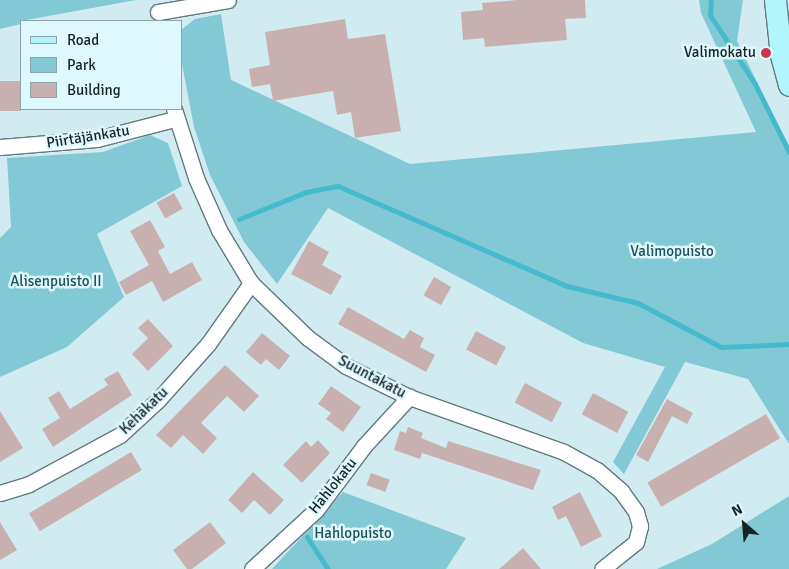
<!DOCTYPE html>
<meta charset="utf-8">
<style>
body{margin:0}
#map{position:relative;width:789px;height:569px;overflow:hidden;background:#d1ecf1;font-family:Signika,sans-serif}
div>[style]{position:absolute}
.green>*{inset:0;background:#83c8d5}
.stream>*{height:5px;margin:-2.5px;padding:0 2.5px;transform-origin:2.5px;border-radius:2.5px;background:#46bacd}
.building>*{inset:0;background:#c9b0b0;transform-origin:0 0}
.roads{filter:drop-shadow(1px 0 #627a7e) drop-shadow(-1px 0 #627a7e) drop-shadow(0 1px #627a7e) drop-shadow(0 -1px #627a7e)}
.street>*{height:15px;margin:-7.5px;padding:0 7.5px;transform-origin:7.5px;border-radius:7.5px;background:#fff}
.secondary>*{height:21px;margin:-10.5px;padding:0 10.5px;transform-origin:10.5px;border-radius:10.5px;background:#b2f5fd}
.dots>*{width:14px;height:14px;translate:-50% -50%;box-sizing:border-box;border:2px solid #def9fe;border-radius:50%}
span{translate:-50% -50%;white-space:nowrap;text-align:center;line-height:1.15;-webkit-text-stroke:5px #def9fe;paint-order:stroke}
.poi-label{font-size:15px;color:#182223}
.right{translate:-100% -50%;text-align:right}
.street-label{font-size:15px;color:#182223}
.park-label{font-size:15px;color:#205159}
.legend{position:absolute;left:20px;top:20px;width:162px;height:90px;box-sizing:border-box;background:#def9fe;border:1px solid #8fa3a6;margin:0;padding:6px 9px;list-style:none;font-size:15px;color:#182223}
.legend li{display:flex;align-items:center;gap:10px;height:25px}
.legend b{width:25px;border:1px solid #8fa3a6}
.north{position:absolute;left:719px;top:499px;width:50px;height:50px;-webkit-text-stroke:4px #def9fe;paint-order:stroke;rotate:333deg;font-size:14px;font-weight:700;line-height:20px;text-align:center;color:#182223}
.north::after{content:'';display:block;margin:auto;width:18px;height:22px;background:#182223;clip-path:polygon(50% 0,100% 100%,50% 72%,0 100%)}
</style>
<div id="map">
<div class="green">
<i style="clip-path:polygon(0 0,136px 0,21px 21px,21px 24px,0 29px)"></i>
<i style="clip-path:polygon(699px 0,743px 0,737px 41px,789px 148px,789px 444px,748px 379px,685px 362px,624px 474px,613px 462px,665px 367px,583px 343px,328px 208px,277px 284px,244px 242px,210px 175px,194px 127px,181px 59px,181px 30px,195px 19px,221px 14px,231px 80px,410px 164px,756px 132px,701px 13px)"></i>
<i style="clip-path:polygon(150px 135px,168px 143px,182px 186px,97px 234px,124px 297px,67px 347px,0 377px,0 238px,11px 227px,7px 158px,103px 152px)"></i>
<i style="clip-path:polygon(343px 492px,410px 517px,466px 538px,446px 569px,272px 569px)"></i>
<i style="clip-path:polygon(789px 496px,789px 569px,657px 569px,712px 544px)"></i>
</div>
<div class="stream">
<i style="left:711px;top:0;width:15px;rotate:94deg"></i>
<i style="left:710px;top:15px;width:82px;rotate:56.9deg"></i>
<i style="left:755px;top:84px;width:76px;rotate:63.4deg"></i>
<i style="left:239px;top:219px;width:72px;rotate:-21.9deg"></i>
<i style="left:306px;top:192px;width:33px;rotate:-11deg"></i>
<i style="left:338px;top:186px;width:250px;rotate:23.6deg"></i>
<i style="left:567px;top:286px;width:73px;rotate:13.5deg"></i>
<i style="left:638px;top:303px;width:94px;rotate:27.9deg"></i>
<i style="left:721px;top:347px;width:68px;rotate:-2.5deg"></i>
<i style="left:307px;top:537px;width:38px;rotate:57deg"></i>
</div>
<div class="building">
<i style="clip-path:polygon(518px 0,585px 0,586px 18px,565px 19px,567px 40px,485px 47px,484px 38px,463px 40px,461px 12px,483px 10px,482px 3px)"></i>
<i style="clip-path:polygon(345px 19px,348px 39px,385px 34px,401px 131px,355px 138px,351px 112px,337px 115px,333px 91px,273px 101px,270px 84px,252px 87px,249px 69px,270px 65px,265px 32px)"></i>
<i style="left:21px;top:81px;width:30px;height:21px;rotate:90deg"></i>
<i style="left:174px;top:193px;width:18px;height:20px;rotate:61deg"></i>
<i style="clip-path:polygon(150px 220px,165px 247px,158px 251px,170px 274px,192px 262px,202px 280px,163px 302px,152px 281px,126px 295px,119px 282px,149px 265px,130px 231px)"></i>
<i style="clip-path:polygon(309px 241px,329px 252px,322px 265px,342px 276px,331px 295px,291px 274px)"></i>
<i style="left:434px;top:277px;width:20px;height:21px;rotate:30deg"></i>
<i style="clip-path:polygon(348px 307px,404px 339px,410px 330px,424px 338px,420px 347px,435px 355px,426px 372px,338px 324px)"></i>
<i style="clip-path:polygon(148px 319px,173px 346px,148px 371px,132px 354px,148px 338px,138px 328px)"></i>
<i style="left:476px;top:331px;width:34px;height:21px;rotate:28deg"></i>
<i style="clip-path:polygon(262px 333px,290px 356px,279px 370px,266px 359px,261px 365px,246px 352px)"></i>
<i style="clip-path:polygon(225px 365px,259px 396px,244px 412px,227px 396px,201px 423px,217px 438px,203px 454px,183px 435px,171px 448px,156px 435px)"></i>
<i style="clip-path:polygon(118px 371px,132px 395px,53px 447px,42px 429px,60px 418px,48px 398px,59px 391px,70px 409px,108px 385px,104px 379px)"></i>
<i style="left:525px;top:383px;width:42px;height:22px;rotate:28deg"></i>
<i style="clip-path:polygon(331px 386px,361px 407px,343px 432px,326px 419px,331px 413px,318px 404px)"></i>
<i style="left:593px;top:393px;width:40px;height:24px;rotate:28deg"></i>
<i style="clip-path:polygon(667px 399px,693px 413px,687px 424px,672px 416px,648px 462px,636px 455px)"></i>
<i style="clip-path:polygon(0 411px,23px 448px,0 462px)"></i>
<i style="left:766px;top:414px;width:28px;height:137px;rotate:60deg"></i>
<i style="clip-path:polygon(408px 427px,423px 433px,421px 438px,446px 448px,448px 441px,541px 470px,533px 490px,422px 453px,420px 459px,394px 450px,400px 431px,406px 433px)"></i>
<i style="clip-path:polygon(318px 440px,330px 453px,302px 483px,283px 465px,306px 441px,311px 447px)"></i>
<i style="left:131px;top:452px;width:21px;height:119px;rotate:59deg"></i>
<i style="clip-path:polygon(253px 472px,284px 500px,270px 515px,254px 500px,242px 513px,228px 500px)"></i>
<i style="left:371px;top:473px;width:20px;height:13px;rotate:20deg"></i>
<i style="clip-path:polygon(580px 492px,602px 536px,581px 547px,566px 516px,558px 520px,552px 507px)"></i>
<i style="clip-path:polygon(0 522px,17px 550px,0 560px)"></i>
<i style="clip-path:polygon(210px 522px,226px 543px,192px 569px,187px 569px,173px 550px)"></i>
<i style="clip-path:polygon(523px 548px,541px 569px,499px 569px)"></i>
</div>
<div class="roads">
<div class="street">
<i style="left:158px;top:12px;width:71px;rotate:-9.7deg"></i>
<i style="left:174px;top:109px;width:72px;rotate:72.3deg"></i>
<i style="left:196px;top:178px;width:57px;rotate:66.1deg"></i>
<i style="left:219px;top:230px;width:62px;rotate:58.9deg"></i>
<i style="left:251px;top:283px;width:79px;rotate:44deg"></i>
<i style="left:308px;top:338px;width:47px;rotate:36.4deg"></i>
<i style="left:346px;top:366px;width:70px;rotate:26.2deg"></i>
<i style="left:409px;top:397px;width:164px;rotate:19.5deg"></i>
<i style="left:564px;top:452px;width:38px;rotate:29deg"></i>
<i style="left:597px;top:470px;width:32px;rotate:41deg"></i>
<i style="left:621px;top:491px;width:26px;rotate:54deg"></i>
<i style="left:636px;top:512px;width:15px;rotate:74deg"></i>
<i style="left:640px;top:526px;width:16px;rotate:104deg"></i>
<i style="left:636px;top:542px;width:43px;rotate:141.5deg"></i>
<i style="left:0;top:147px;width:97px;rotate:-4.7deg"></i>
<i style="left:97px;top:139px;width:81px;rotate:-14.4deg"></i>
<i style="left:0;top:493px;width:30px;rotate:-17deg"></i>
<i style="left:29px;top:484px;width:103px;rotate:-28.3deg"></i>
<i style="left:120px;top:435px;width:52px;rotate:-42.6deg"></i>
<i style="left:158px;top:400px;width:75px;rotate:-48.2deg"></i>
<i style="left:208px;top:344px;width:75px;rotate:-54.8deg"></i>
<i style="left:252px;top:569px;width:87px;rotate:-42.7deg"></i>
<i style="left:316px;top:510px;width:80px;rotate:-53.1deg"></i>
<i style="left:364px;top:446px;width:67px;rotate:-47.4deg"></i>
</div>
<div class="secondary">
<i style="left:775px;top:0;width:55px;rotate:83.8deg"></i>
<i style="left:781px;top:55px;width:31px;rotate:75deg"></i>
</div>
</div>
<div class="dots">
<i style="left:766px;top:53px;background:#c7374e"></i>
</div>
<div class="poi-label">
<span class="right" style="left:756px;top:53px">Valimokatu</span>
</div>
<div class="street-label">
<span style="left:88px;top:137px;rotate:-9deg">Piirtäjänkatu</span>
<span style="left:372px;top:377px;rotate:28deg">Suuntakatu</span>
<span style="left:144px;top:411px;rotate:-44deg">Kehäkatu</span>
<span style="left:333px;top:486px;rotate:-51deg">Hahlokatu</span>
</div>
<div class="park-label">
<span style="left:672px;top:252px">Valimopuisto</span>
<span style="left:56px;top:282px">Alisenpuisto II</span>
<span style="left:353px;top:534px">Hahlopuisto</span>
</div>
<ul class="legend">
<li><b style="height:6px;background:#b2f5fd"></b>Road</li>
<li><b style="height:14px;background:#83c8d5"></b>Park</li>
<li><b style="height:14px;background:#c9b0b0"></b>Building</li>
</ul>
<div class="north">N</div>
</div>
